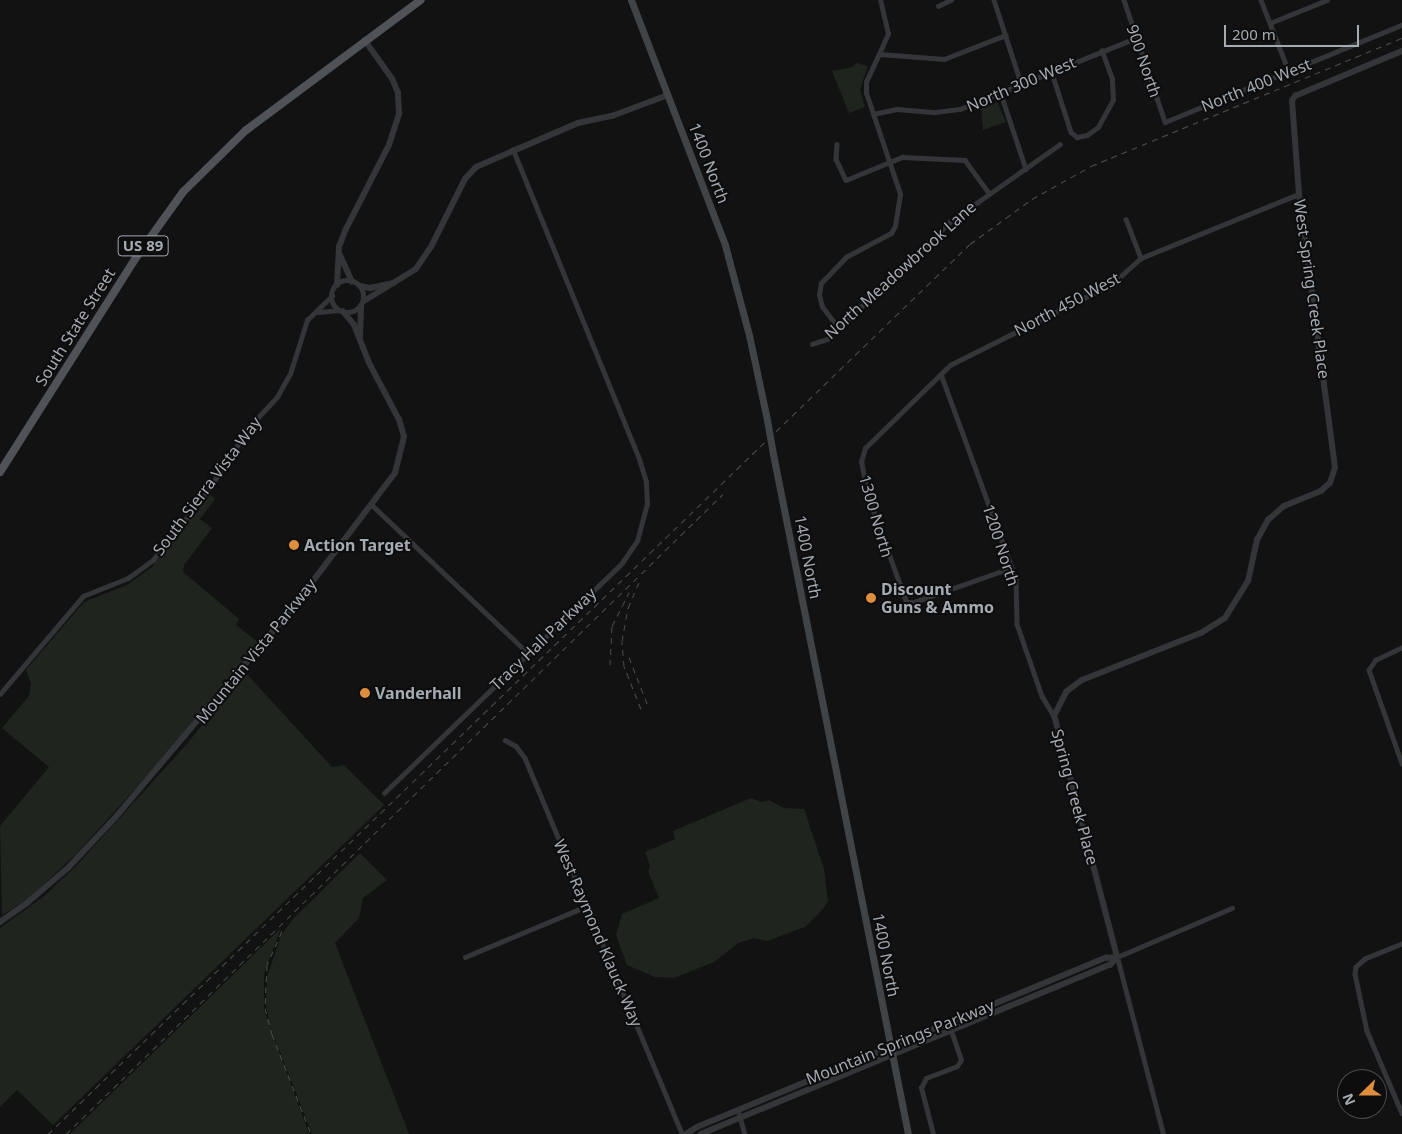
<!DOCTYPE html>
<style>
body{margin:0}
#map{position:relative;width:1402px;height:1134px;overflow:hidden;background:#121213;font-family:"Noto Sans",sans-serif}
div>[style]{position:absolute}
.green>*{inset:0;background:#1f251e}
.minor>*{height:4.5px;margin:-2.25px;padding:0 2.25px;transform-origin:2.25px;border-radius:2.25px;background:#333538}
.tertiary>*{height:5.5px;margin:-2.75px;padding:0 2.75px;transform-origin:2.75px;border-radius:2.75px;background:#333538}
.tertiary>.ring{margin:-2.75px;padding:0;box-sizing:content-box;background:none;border:5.5px solid #333538;border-radius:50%}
.secondary>*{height:7px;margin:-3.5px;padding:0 3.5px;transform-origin:3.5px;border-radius:3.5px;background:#414447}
.primary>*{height:8px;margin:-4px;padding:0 4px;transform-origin:4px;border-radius:4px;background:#4f5256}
.rail>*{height:1px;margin-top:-0.5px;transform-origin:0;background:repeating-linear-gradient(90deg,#4a4d50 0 6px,transparent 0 11px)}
.secondary-bridge>*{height:7px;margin:-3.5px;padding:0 3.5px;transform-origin:3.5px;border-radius:3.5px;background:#414447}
.dots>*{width:14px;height:14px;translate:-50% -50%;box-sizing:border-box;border:2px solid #0d0d0e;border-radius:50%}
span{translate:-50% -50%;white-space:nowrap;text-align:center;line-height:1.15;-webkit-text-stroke:4px #0d0d0e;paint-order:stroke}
.shield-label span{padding:1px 4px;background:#0d0d0e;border:1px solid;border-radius:4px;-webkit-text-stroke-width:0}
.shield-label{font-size:15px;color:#a4abb2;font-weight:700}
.street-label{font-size:16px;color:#a4abb2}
.poi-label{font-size:16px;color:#a4abb2;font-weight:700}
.left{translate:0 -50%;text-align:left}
.north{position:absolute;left:1337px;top:1069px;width:50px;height:50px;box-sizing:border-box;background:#0d0d0e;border:1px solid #494c50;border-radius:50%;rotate:248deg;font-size:14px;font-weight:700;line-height:20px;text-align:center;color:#a4abb2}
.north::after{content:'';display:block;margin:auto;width:18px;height:22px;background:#df8e3e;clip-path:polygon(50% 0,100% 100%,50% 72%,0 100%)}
.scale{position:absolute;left:1224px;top:25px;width:135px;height:22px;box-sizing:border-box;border:2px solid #a4abb2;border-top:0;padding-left:6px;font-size:15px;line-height:18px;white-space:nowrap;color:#a4abb2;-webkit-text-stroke:4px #0d0d0e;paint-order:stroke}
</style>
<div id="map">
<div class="green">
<i style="clip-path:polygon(856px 63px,868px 66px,860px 89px,865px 107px,849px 113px,832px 71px,853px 67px)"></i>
<i style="clip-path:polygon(997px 102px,1006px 122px,983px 130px,981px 108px)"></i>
<i style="clip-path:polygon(210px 494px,215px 499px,200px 519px,212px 528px,184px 565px,183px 572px,239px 619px,236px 625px,258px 642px,175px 745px,76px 854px,27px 900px,2px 915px,0 826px,49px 767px,2px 728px,29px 696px,31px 683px,26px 670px,84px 602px,127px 585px,152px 567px)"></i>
<i style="clip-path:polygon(245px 672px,332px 767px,344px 765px,384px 805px,53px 1125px,17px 1090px,0 1107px,0 928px,43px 897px,77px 865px,186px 745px)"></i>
<i style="clip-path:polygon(751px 798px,761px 802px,769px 800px,784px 808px,804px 809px,824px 869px,828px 901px,823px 909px,805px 927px,767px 941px,754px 938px,738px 943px,714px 962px,674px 978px,655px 977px,627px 965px,616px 935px,622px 914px,659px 898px,648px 872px,650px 866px,645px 852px,675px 839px,673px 831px)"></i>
<i style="clip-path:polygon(360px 853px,387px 880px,363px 898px,359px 918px,335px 943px,409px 1134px,312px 1134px,270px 1026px,266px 1004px,267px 977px,281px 936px,292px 920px)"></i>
<i style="clip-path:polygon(281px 928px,264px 973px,264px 1010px,309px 1134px,70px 1134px)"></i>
</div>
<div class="minor">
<i style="left:994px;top:0;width:90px;rotate:72deg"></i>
<i style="left:1124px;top:0;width:129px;rotate:71.4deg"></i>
<i style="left:1165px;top:122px;width:256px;rotate:-22.3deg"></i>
<i style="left:1261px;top:0;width:77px;rotate:68.7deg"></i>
<i style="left:938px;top:6px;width:14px;rotate:-25deg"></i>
<i style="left:1270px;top:23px;width:61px;rotate:-22deg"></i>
<i style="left:880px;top:54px;width:64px;rotate:4.5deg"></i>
<i style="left:944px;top:59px;width:66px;rotate:-21.2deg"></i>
<i style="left:1051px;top:70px;width:65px;rotate:72.1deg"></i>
<i style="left:1071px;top:132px;width:8px;rotate:40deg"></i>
<i style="left:1077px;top:137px;width:10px;rotate:-11deg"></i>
<i style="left:1087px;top:135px;width:14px;rotate:-36deg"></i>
<i style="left:1098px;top:127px;width:31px;rotate:-61deg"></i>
<i style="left:1113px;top:100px;width:21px;rotate:-93deg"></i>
<i style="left:1112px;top:79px;width:30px;rotate:-110deg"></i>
<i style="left:1001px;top:94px;width:79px;rotate:71.6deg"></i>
<i style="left:873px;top:114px;width:25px;rotate:-12deg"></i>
<i style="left:897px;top:109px;width:38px;rotate:5deg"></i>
<i style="left:935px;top:112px;width:25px;rotate:-7deg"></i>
<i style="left:960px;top:109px;width:190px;rotate:-22deg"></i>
<i style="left:837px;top:144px;width:15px;rotate:94deg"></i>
<i style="left:836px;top:159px;width:23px;rotate:65deg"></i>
<i style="left:846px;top:180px;width:61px;rotate:-22.3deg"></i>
<i style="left:902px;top:157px;width:63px;rotate:2.7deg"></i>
<i style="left:965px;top:160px;width:39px;rotate:54deg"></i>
<i style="left:1126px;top:219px;width:42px;rotate:69deg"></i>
<i style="left:318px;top:312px;width:21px;rotate:-5deg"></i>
<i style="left:838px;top:328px;width:26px;rotate:-127deg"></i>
<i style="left:822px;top:307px;width:12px;rotate:-104deg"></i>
<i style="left:819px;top:295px;width:12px;rotate:-81deg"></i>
<i style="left:821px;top:283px;width:36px;rotate:-46deg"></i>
<i style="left:846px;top:257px;width:51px;rotate:-28.1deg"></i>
<i style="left:891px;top:233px;width:8px;rotate:-60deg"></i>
<i style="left:895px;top:226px;width:32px;rotate:-81deg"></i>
<i style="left:900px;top:194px;width:107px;rotate:-108.6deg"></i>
<i style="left:866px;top:93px;width:11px;rotate:-90deg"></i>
<i style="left:866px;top:82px;width:53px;rotate:-65.4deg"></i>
<i style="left:888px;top:34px;width:35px;rotate:-103deg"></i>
<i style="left:812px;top:344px;width:16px;rotate:-18deg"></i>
<i style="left:827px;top:339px;width:171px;rotate:-43.6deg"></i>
<i style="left:951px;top:221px;width:133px;rotate:-35.2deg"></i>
<i style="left:941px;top:374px;width:218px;rotate:69.9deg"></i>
<i style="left:1016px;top:579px;width:45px;rotate:88.7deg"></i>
<i style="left:1017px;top:624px;width:76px;rotate:70.9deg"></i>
<i style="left:1042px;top:696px;width:23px;rotate:59deg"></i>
<i style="left:371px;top:504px;width:216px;rotate:43.5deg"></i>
<i style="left:1012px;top:568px;width:105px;rotate:160.5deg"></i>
<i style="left:913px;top:603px;width:7px;rotate:-172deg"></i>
<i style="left:906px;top:602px;width:112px;rotate:-109.9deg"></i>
<i style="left:868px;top:497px;width:36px;rotate:-101deg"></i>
<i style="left:861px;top:462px;width:15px;rotate:-74deg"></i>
<i style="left:865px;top:448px;width:119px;rotate:-44.3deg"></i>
<i style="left:950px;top:365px;width:181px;rotate:-26.6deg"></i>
<i style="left:1112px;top:284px;width:39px;rotate:-42deg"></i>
<i style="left:1141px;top:258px;width:170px;rotate:-22.1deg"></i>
<i style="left:1402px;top:648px;width:29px;rotate:155deg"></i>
<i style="left:1376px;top:660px;width:12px;rotate:125deg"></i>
<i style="left:1369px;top:670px;width:99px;rotate:70.5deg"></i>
<i style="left:0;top:694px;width:128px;rotate:-49.7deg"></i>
<i style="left:83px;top:596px;width:48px;rotate:-21.8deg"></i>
<i style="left:128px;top:578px;width:31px;rotate:-36deg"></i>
<i style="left:153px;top:560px;width:89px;rotate:-51.8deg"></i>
<i style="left:208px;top:490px;width:77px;rotate:-56.7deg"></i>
<i style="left:250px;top:426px;width:40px;rotate:-47deg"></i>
<i style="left:277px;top:397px;width:26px;rotate:-61deg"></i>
<i style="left:290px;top:374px;width:57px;rotate:-72.5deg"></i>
<i style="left:307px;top:320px;width:35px;rotate:-44deg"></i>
<i style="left:505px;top:740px;width:13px;rotate:29deg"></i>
<i style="left:516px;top:746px;width:15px;rotate:53deg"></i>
<i style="left:525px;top:758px;width:407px;rotate:67.3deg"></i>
<i style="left:384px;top:793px;width:331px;rotate:-44deg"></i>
<i style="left:622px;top:563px;width:27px;rotate:-56deg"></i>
<i style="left:637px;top:541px;width:38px;rotate:-75deg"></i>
<i style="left:647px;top:504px;width:22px;rotate:-93deg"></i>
<i style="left:646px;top:482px;width:24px;rotate:-107deg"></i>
<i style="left:639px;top:459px;width:334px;rotate:-112.2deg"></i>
<i style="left:1402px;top:944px;width:40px;rotate:158deg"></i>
<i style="left:1365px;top:959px;width:12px;rotate:138deg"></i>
<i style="left:1356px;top:967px;width:7px;rotate:98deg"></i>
<i style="left:1355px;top:974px;width:58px;rotate:78.1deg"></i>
<i style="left:1367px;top:1031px;width:89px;rotate:66.9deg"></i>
<i style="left:465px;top:957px;width:132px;rotate:-22.7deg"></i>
<i style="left:738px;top:1110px;width:25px;rotate:74deg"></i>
<i style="left:933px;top:1134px;width:48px;rotate:-104.6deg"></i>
<i style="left:921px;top:1088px;width:11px;rotate:-63deg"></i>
<i style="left:926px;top:1078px;width:33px;rotate:-21deg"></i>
<i style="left:957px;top:1066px;width:7px;rotate:-56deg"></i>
<i style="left:961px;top:1060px;width:39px;rotate:-109deg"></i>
<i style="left:1163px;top:1134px;width:183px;rotate:-104.6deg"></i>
<i style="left:1117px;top:957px;width:125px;rotate:-23.1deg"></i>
</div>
<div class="tertiary">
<i style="left:340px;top:254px;width:30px;rotate:66deg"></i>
<i class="ring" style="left:332px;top:281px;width:26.5px;height:26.5px"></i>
<i style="left:337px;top:285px;width:38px;rotate:-87deg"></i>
<i style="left:339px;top:247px;width:17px;rotate:-69deg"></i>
<i style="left:345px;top:231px;width:97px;rotate:-62.9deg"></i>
<i style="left:389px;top:145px;width:33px;rotate:-72deg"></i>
<i style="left:399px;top:114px;width:21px;rotate:-93deg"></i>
<i style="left:398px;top:93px;width:15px;rotate:-113deg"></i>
<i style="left:392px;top:79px;width:47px;rotate:-125.4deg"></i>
<i style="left:361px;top:286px;width:9px;rotate:13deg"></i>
<i style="left:370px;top:288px;width:24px;rotate:-12deg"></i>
<i style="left:364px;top:301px;width:61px;rotate:-31.6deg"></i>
<i style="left:416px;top:269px;width:27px;rotate:-56deg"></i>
<i style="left:431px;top:247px;width:76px;rotate:-63.4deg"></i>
<i style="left:465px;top:179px;width:16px;rotate:-47deg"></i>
<i style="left:476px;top:167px;width:111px;rotate:-23.3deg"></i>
<i style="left:578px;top:123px;width:35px;rotate:-12deg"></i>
<i style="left:612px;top:116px;width:60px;rotate:-20.6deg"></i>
<i style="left:360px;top:337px;width:31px;rotate:-88deg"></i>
<i style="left:0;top:922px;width:33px;rotate:-35deg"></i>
<i style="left:27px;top:903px;width:54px;rotate:-40.5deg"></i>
<i style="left:68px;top:868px;width:69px;rotate:-46.8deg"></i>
<i style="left:115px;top:818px;width:272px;rotate:-49.8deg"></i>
<i style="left:291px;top:610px;width:172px;rotate:-52.8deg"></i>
<i style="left:395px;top:473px;width:37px;rotate:-76deg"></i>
<i style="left:404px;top:437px;width:18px;rotate:-106deg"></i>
<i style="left:399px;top:420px;width:64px;rotate:-117.8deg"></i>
<i style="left:369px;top:363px;width:41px;rotate:-111.5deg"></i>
<i style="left:354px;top:325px;width:17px;rotate:-130deg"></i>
<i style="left:1117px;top:957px;width:249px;rotate:-104.6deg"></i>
<i style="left:1054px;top:716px;width:27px;rotate:-63deg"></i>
<i style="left:1066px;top:692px;width:20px;rotate:-37deg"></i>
<i style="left:1082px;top:680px;width:128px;rotate:-21.6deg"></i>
<i style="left:1201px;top:633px;width:28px;rotate:-32deg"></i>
<i style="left:1225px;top:618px;width:44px;rotate:-58.1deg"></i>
<i style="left:1248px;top:581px;width:42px;rotate:-77.6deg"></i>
<i style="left:1257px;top:540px;width:23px;rotate:-61deg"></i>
<i style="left:1268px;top:520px;width:21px;rotate:-41deg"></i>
<i style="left:1284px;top:506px;width:40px;rotate:-22deg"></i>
<i style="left:1321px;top:491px;width:12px;rotate:-42deg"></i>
<i style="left:1330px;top:483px;width:16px;rotate:-72deg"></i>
<i style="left:1335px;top:468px;width:276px;rotate:-97.5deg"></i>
<i style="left:1299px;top:194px;width:93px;rotate:-94.3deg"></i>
<i style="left:1292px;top:101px;width:6px;rotate:-59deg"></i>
<i style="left:1295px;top:96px;width:116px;rotate:-22.8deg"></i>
<i style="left:686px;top:1134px;width:13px;rotate:-32deg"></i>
<i style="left:697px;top:1127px;width:443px;rotate:-22.5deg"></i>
<i style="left:1106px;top:958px;width:11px;rotate:-5deg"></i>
<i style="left:701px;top:1134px;width:443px;rotate:-22.5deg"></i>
<i style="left:1110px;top:965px;width:11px;rotate:-49deg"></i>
</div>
<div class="secondary">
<i style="left:631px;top:0;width:262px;rotate:69deg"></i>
<i style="left:725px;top:245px;width:93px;rotate:75.1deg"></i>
<i style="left:749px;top:335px;width:87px;rotate:78deg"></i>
<i style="left:773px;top:454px;width:693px;rotate:78.77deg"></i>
</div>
<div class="primary">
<i style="left:0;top:472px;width:252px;rotate:-57.6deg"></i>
<i style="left:135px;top:259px;width:82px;rotate:-54.4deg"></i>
<i style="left:183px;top:192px;width:87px;rotate:-44.5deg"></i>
<i style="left:245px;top:131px;width:219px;rotate:-36.7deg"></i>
</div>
<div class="rail">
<i style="left:629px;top:657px;width:53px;rotate:68.8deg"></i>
<i style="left:610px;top:665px;width:39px;rotate:-87deg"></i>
<i style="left:612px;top:626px;width:38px;rotate:-63deg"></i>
<i style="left:641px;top:709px;width:46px;rotate:-111.6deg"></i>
<i style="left:624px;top:666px;width:25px;rotate:-95deg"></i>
<i style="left:622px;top:641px;width:34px;rotate:-80deg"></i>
<i style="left:628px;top:608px;width:33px;rotate:-67deg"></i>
<i style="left:282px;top:931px;width:37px;rotate:114deg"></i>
<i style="left:267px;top:965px;width:43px;rotate:92.7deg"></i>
<i style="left:265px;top:1008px;width:27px;rotate:75deg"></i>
<i style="left:272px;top:1034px;width:107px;rotate:68.7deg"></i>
<i style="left:48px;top:1134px;width:1281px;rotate:-43.99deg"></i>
<i style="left:970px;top:244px;width:77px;rotate:-36deg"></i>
<i style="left:1032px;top:199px;width:68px;rotate:-29.2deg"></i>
<i style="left:1091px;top:166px;width:336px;rotate:-22.4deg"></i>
<i style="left:66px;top:1134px;width:917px;rotate:-44.25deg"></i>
</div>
<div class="secondary-bridge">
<i style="left:767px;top:420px;width:35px;rotate:80deg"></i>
</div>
<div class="dots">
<i style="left:294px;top:545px;background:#df8e3e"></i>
<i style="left:871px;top:598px;background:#df8e3e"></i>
<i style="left:365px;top:693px;background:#df8e3e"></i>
</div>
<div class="shield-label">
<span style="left:143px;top:246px">US 89</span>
</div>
<div class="street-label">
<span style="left:1144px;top:61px;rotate:71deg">900 North</span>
<span style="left:1021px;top:84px;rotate:-23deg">North 300 West</span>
<span style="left:1256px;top:85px;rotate:-22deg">North 400 West</span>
<span style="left:709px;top:163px;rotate:69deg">1400 North</span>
<span style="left:900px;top:270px;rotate:-42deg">North Meadowbrook Lane</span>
<span style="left:1312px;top:289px;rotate:82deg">West Spring Creek Place</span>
<span style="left:1067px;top:304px;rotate:-28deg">North 450 West</span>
<span style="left:75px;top:327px;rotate:-58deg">South State Street</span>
<span style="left:207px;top:486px;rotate:-53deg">South Sierra Vista Way</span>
<span style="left:876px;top:516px;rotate:74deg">1300 North</span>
<span style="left:1001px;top:545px;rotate:72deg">1200 North</span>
<span style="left:808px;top:557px;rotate:79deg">1400 North</span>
<span style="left:543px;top:639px;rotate:-44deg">Tracy Hall Parkway</span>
<span style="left:256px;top:651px;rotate:-51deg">Mountain Vista Parkway</span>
<span style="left:1075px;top:797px;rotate:75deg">Spring Creek Place</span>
<span style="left:598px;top:933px;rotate:67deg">West Raymond Klauck Way</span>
<span style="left:886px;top:955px;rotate:79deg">1400 North</span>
<span style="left:900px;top:1042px;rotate:-22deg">Mountain Springs Parkway</span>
</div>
<div class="poi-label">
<span class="left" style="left:304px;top:545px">Action Target</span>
<span class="left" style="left:881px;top:598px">Discount<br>Guns &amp; Ammo</span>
<span class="left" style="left:375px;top:693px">Vanderhall</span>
</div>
<div class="north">N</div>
<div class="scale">200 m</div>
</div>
